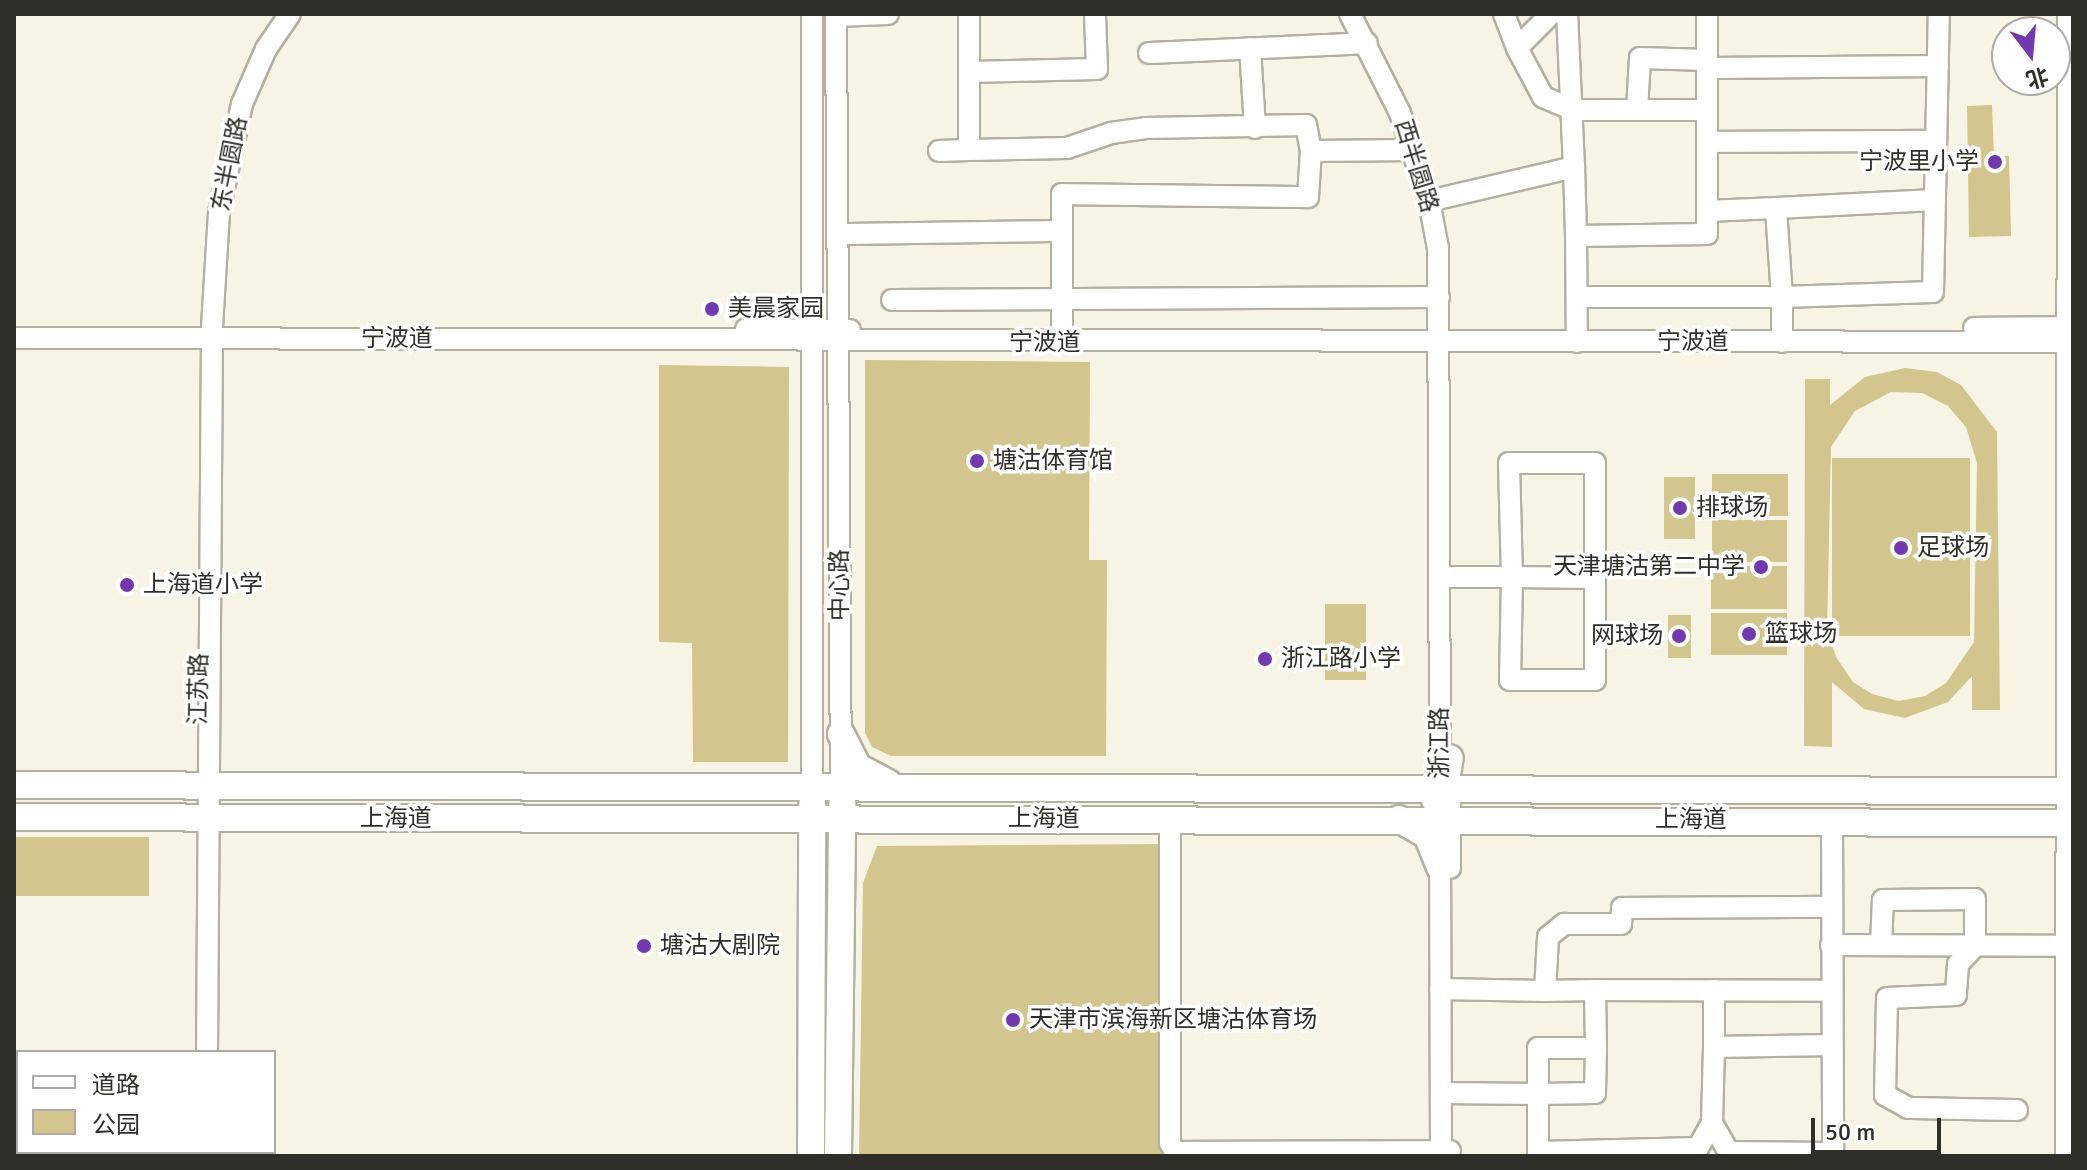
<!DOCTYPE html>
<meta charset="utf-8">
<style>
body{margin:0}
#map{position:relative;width:2087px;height:1170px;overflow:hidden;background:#f7f4e5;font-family:Signika,"Noto Sans SC",sans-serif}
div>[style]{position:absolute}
.green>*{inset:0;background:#d2c58e;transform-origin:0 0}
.roads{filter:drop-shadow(2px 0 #b3b0a2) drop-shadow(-2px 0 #b3b0a2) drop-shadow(0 2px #b3b0a2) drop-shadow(0 -2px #b3b0a2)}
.minor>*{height:20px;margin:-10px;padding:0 10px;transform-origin:10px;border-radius:10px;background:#fff}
.major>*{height:26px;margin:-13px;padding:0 13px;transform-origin:13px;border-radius:13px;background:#fff}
.dots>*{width:22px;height:22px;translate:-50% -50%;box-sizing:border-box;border:4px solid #fff;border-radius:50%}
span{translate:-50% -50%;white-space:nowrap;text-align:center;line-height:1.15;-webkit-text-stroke:7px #fff;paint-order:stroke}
.poi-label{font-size:24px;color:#2f2e28}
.right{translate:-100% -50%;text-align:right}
.left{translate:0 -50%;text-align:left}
.street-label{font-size:24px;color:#2f2e28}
.frame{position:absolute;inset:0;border:16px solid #2f2e28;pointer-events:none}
.legend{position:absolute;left:16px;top:1050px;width:260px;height:104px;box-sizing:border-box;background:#fff;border:2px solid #acaba9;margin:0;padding:10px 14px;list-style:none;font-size:24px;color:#2f2e28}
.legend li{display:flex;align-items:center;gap:16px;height:40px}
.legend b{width:40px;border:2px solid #acaba9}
.north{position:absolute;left:1991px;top:16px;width:80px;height:80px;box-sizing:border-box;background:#fff;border:2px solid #acaba9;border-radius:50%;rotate:164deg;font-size:22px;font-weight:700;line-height:32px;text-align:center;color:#2f2e28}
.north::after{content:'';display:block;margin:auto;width:28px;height:36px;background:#7239af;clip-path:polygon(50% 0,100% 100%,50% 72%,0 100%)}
.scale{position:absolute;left:1811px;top:1118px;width:130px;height:36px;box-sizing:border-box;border:4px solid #2f2e28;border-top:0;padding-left:10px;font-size:24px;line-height:28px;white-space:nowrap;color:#2f2e28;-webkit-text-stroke:6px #fff;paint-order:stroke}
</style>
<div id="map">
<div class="green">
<i style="clip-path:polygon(1992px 105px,1994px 156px,2009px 156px,2011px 236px,1969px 237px,1967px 106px)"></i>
<i style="clip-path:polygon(865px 360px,1090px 362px,1089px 560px,1107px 560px,1106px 756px,891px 756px,872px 747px,865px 733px)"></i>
<i style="clip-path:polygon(659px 365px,789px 367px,788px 762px,693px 762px,692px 643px,659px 642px)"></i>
<i style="clip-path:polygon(evenodd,1905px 368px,1937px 372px,1961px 385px,1997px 432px,2000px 710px,1972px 710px,1972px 676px,1948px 702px,1905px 718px,1864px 709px,1832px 682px,1832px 747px,1804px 746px,1805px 379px,1830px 379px,1830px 405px,1865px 377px,1905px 368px,1891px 392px,1922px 393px,1948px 406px,1966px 427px,1977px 463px,1974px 642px,1946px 683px,1925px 696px,1899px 701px,1872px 694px,1853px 682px,1836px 657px,1827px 630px,1831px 447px,1855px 411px,1891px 392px)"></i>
<i style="left:1832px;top:458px;width:138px;height:178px"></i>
<i style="left:1712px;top:474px;width:76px;height:42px"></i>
<i style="left:1664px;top:477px;width:31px;height:62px"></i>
<i style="left:1712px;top:520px;width:75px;height:42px"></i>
<i style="left:1787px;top:566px;width:43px;height:76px;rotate:90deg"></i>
<i style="left:1325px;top:604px;width:41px;height:76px"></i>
<i style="left:1711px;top:613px;width:76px;height:42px"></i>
<i style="left:1668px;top:615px;width:23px;height:43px"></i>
<i style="left:14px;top:837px;width:135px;height:59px"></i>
<i style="clip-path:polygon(1165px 844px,1164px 1156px,859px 1156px,863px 883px,877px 846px)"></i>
</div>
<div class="roads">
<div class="minor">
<i style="left:836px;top:14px;width:771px;rotate:89.63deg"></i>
<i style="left:1350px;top:14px;width:111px;rotate:63.2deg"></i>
<i style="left:1400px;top:113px;width:93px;rotate:71.8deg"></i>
<i style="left:1429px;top:201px;width:48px;rotate:79.2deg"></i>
<i style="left:1438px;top:248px;width:528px;rotate:89.78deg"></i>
<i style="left:1504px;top:14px;width:36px;rotate:69deg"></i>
<i style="left:1551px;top:14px;width:48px;rotate:135deg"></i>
<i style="left:1517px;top:48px;width:55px;rotate:62deg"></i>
<i style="left:1543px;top:97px;width:34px;rotate:23deg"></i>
<i style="left:1574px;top:110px;width:133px"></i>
<i style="left:836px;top:16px;width:52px;rotate:-2.2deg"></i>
<i style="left:1250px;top:48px;width:80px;rotate:86.4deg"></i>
<i style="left:1149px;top:53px;width:218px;rotate:-2.6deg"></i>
<i style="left:1707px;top:68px;width:231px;rotate:-0.5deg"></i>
<i style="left:969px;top:72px;width:58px;rotate:-90deg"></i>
<i style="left:1637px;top:110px;width:52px;rotate:-86.7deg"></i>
<i style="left:1640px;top:58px;width:67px;rotate:1.7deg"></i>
<i style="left:1707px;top:142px;width:229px;rotate:-0.3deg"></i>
<i style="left:969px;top:150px;width:98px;rotate:-1.2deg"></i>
<i style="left:1067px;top:148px;width:46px;rotate:-18.8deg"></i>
<i style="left:1111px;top:133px;width:35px;rotate:-8deg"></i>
<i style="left:1146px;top:128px;width:160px;rotate:-1.1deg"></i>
<i style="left:1306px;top:125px;width:26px;rotate:79deg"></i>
<i style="left:1311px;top:151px;width:103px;rotate:-0.6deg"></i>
<i style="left:939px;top:151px;width:30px;rotate:-2deg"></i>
<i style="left:969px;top:150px;width:78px;rotate:-90deg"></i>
<i style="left:969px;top:72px;width:128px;rotate:-1.3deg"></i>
<i style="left:1097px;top:69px;width:55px;rotate:-92.1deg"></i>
<i style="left:1574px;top:167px;width:69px;rotate:88.3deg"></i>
<i style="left:1576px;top:236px;width:131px;rotate:-0.9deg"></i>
<i style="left:1707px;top:234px;width:23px;rotate:-90deg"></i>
<i style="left:1429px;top:201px;width:149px;rotate:-13.2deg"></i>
<i style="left:1574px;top:167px;width:153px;rotate:-92.6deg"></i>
<i style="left:1776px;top:208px;width:159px;rotate:-2.9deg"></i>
<i style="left:839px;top:234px;width:223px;rotate:-0.8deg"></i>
<i style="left:1576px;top:236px;width:106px;rotate:89.5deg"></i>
<i style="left:1577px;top:297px;width:205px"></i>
<i style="left:1782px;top:297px;width:89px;rotate:-93.9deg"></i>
<i style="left:1776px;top:208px;width:69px;rotate:177.5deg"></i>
<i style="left:1707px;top:211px;width:197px;rotate:-90deg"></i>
<i style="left:892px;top:300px;width:547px;rotate:-0.31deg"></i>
<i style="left:1974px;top:328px;width:92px;rotate:-0.6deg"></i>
<i style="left:746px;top:329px;width:104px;rotate:0.6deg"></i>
<i style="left:1062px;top:331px;width:137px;rotate:-90deg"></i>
<i style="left:1062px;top:194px;width:246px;rotate:0.7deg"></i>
<i style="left:1308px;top:197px;width:46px;rotate:-86.3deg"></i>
<i style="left:14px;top:338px;width:2051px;rotate:0.11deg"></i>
<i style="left:2065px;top:342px;width:11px;rotate:-41deg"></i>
<i style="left:1782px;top:342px;width:45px;rotate:-90deg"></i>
<i style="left:1782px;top:297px;width:151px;rotate:-1.9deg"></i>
<i style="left:1933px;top:292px;width:278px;rotate:-88.8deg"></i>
<i style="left:1440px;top:577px;width:72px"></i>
<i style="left:1512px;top:577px;width:83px;rotate:0.7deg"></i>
<i style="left:1595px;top:578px;width:115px;rotate:-90deg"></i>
<i style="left:1595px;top:463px;width:86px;rotate:180deg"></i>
<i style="left:1509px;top:463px;width:114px;rotate:88.5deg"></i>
<i style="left:1512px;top:577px;width:103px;rotate:91.1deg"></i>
<i style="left:1510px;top:680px;width:85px"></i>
<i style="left:1595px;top:680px;width:102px;rotate:-90deg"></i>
<i style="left:812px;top:786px;width:772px;rotate:-90deg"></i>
<i style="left:1170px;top:818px;width:325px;rotate:90deg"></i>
<i style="left:1170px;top:1143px;width:10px;rotate:61deg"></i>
<i style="left:1175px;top:1152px;width:275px;rotate:-0.2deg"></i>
<i style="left:1832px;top:821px;width:335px;rotate:89.8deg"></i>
<i style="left:1440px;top:852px;width:304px;rotate:89.8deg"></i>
<i style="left:1450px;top:868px;width:92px;rotate:-90deg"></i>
<i style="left:1831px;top:945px;width:233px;rotate:0.2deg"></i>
<i style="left:1881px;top:945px;width:45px;rotate:-87.5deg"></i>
<i style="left:1883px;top:900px;width:92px;rotate:-0.6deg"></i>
<i style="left:1975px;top:899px;width:47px;rotate:90deg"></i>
<i style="left:1975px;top:946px;width:25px;rotate:133deg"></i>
<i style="left:1958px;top:964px;width:31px;rotate:94deg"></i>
<i style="left:1956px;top:995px;width:69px;rotate:177.5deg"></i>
<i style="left:1887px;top:998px;width:97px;rotate:91.2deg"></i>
<i style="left:1885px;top:1095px;width:26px;rotate:29deg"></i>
<i style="left:1908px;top:1108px;width:109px;rotate:1.1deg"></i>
<i style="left:1440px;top:989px;width:105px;rotate:1.1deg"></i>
<i style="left:1545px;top:991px;width:54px;rotate:-86.8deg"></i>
<i style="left:1548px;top:937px;width:21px;rotate:-39deg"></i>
<i style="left:1564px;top:924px;width:57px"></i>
<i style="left:1621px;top:924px;width:16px;rotate:-86deg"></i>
<i style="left:1622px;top:908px;width:209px;rotate:-0.3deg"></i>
<i style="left:1595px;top:990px;width:237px;rotate:0.2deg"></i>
<i style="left:1714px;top:990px;width:57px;rotate:90deg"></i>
<i style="left:1714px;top:1047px;width:118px;rotate:-1deg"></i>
<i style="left:1714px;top:1047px;width:76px;rotate:91.5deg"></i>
<i style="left:1712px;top:1123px;width:34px;rotate:60deg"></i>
<i style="left:1729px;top:1152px;width:104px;rotate:0.6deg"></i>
<i style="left:1596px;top:1048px;width:45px;rotate:91.3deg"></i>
<i style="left:1595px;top:1093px;width:57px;rotate:179deg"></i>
<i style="left:1538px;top:1094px;width:58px;rotate:90deg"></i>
<i style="left:1538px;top:1152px;width:160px;rotate:-1.4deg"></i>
<i style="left:1698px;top:1148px;width:29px;rotate:-61deg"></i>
<i style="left:207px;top:1052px;width:725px;rotate:-89.6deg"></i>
<i style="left:212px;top:327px;width:115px;rotate:-86.5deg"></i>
<i style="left:219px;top:212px;width:110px;rotate:-78deg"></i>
<i style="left:242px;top:104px;width:60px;rotate:-66.4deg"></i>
<i style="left:266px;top:49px;width:42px;rotate:-55.6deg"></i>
<i style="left:1442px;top:1093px;width:96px;rotate:0.6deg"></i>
<i style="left:1538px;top:1094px;width:46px;rotate:-90deg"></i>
<i style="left:1538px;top:1048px;width:58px"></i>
<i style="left:1596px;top:1048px;width:58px;rotate:-91deg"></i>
<i style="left:1595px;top:990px;width:50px;rotate:178.9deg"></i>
<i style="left:196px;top:1156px;width:4px;rotate:-90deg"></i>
<i style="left:2066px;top:1156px;width:1142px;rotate:-89.9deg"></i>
</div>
<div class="major">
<i style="left:841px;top:734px;width:37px;rotate:63deg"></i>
<i style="left:858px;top:767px;width:34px;rotate:28deg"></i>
<i style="left:14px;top:785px;width:2059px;rotate:0.17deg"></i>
<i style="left:1435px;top:800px;width:18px;rotate:-56deg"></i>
<i style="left:1445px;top:785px;width:27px;rotate:-80deg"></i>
<i style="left:14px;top:817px;width:2059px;rotate:0.17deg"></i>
<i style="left:1399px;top:819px;width:32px;rotate:30deg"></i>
<i style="left:1427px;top:835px;width:35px;rotate:68deg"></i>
<i style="left:811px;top:1156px;width:352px;rotate:-89.8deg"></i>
<i style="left:838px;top:1156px;width:352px;rotate:-89.3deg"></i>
</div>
</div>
<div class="dots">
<i style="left:1995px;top:162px;background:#7239af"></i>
<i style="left:712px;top:309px;background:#7239af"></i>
<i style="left:977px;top:461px;background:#7239af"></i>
<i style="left:1680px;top:508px;background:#7239af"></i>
<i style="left:1901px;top:548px;background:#7239af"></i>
<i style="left:1761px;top:567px;background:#7239af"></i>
<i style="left:127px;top:585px;background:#7239af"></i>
<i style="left:1749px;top:634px;background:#7239af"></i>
<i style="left:1679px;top:636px;background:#7239af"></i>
<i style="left:1265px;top:659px;background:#7239af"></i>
<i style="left:644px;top:946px;background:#7239af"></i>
<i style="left:1013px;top:1020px;background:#7239af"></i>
</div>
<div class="poi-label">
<span class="right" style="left:1979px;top:162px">宁波里小学</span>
<span class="left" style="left:728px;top:309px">美晨家园</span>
<span class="left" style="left:993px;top:461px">塘沽体育馆</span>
<span class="left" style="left:1696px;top:508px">排球场</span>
<span class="left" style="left:1917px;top:548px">足球场</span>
<span class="right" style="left:1745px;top:567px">天津塘沽第二中学</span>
<span class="left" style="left:143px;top:585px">上海道小学</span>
<span class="left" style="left:1765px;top:634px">篮球场</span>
<span class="right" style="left:1663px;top:636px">网球场</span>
<span class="left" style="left:1281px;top:659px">浙江路小学</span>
<span class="left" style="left:660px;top:946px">塘沽大剧院</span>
<span class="left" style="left:1029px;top:1020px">天津市滨海新区塘沽体育场</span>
</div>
<div class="street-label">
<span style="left:230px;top:164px;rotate:-79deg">东半圆路</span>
<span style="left:1416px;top:166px;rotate:73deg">西半圆路</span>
<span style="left:397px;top:339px">宁波道</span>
<span style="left:1693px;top:342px">宁波道</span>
<span style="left:1045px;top:343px">宁波道</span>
<span style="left:840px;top:585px;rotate:-90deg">中心路</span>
<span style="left:199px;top:689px;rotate:-89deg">江苏路</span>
<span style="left:1440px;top:743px;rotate:-90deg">浙江路</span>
<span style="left:396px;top:819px">上海道</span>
<span style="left:1044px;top:819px">上海道</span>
<span style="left:1691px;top:820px">上海道</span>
</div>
<div class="frame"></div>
<ul class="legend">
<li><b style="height:10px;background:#fff"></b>道路</li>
<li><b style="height:22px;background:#d2c58e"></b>公园</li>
</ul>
<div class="north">北</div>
<div class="scale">50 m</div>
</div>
